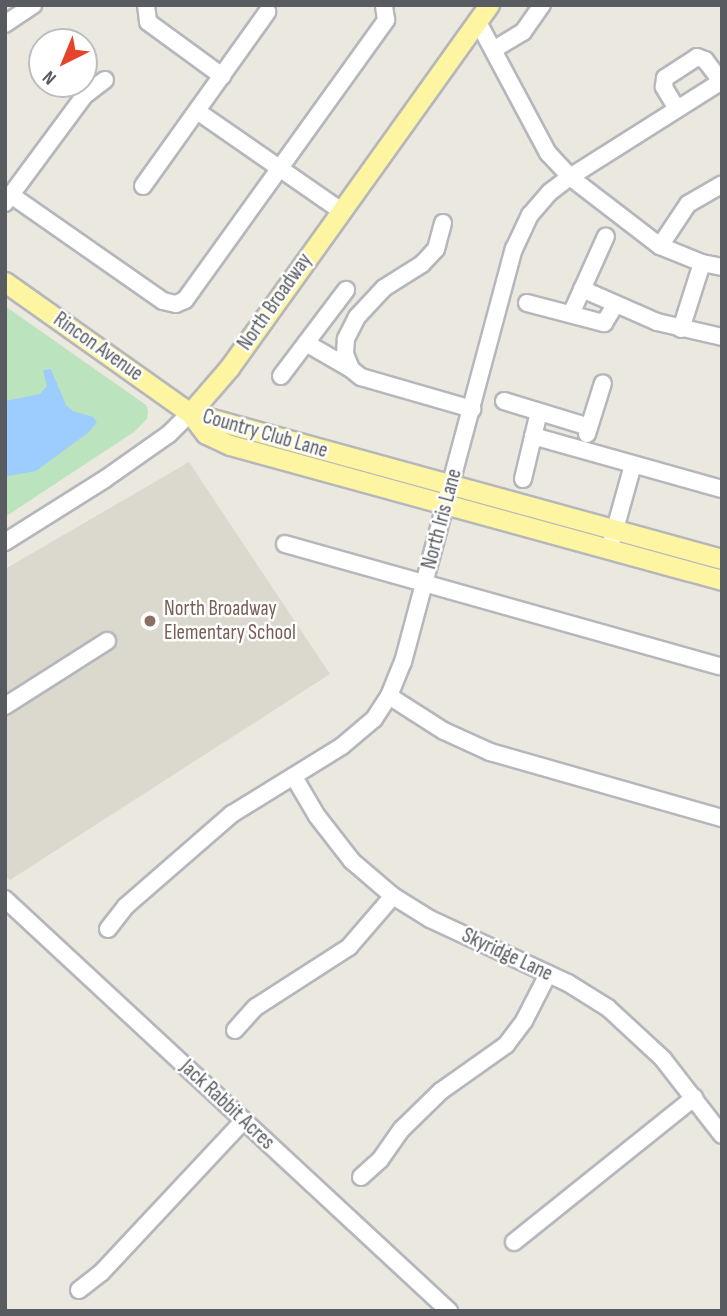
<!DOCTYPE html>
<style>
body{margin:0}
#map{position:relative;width:727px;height:1316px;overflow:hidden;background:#ebe9df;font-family:"Sofia Sans Condensed",sans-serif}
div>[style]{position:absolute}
.education>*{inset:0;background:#dbd8cd}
.green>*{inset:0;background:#bbe3be}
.water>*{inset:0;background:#9dcdfe}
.roads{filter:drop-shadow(2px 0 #b5b7bc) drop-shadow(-2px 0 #b5b7bc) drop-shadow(0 2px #b5b7bc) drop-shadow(0 -2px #b5b7bc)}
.minor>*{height:16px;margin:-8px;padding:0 8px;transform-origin:8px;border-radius:8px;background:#fff}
.major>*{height:19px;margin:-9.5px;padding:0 9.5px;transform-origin:9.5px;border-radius:9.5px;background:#fef5a2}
.dots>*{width:19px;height:19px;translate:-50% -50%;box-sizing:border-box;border:4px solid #fff;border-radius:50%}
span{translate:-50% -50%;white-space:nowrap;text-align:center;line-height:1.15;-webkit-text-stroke:5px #fff;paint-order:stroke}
.street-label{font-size:21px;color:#585b60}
.education-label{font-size:21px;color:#785e54}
.left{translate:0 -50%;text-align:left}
.frame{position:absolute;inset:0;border:7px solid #585b60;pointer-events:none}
.north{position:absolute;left:28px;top:28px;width:70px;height:70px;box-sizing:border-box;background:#fff;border:2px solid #bcbdbf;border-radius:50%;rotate:223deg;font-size:19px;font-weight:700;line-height:28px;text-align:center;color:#585b60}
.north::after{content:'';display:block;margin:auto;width:24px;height:32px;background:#e6442a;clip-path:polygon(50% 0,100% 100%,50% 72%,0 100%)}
</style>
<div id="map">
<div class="education">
<i style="clip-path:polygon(189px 462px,330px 674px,10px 880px,5px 876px,5px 569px)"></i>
</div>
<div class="green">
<i style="clip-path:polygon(5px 306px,146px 405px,148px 410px,147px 419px,134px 432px,5px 517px)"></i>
</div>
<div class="water">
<i style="clip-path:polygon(51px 369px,66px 405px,73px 411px,93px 417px,97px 422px,89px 432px,36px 471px,8px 476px,5px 480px,5px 401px,40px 394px,47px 386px,43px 370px)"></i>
</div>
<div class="roads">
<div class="minor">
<i style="left:146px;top:5px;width:17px;rotate:83deg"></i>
<i style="left:148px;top:22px;width:92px;rotate:36.1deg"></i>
<i style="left:478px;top:22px;width:149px;rotate:61.9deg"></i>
<i style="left:548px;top:153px;width:33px;rotate:47deg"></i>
<i style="left:570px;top:177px;width:113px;rotate:37.5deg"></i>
<i style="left:660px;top:246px;width:45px;rotate:22deg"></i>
<i style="left:702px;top:263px;width:20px;rotate:11deg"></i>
<i style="left:5px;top:24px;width:34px;rotate:-34deg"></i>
<i style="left:493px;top:50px;width:35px;rotate:-31deg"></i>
<i style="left:523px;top:32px;width:33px;rotate:-55deg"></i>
<i style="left:677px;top:109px;width:26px;rotate:-121deg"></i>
<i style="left:664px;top:87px;width:9px;rotate:-84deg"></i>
<i style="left:665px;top:78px;width:38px;rotate:-33deg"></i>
<i style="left:697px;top:57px;width:9px;rotate:21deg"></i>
<i style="left:705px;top:60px;width:26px;rotate:53deg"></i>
<i style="left:197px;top:111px;width:174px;rotate:34.7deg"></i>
<i style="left:143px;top:186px;width:214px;rotate:-54.5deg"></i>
<i style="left:11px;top:195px;width:185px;rotate:34.9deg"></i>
<i style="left:163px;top:301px;width:13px;rotate:13deg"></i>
<i style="left:176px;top:304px;width:10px;rotate:-24deg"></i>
<i style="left:185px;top:300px;width:345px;rotate:-54.3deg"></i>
<i style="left:386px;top:20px;width:15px;rotate:-98deg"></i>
<i style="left:5px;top:203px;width:134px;rotate:-53.5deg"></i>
<i style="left:85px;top:95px;width:25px;rotate:-37deg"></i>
<i style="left:443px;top:223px;width:27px;rotate:105deg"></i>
<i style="left:436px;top:249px;width:21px;rotate:133deg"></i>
<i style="left:422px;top:264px;width:45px;rotate:147.7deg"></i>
<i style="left:384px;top:288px;width:40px;rotate:133deg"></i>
<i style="left:357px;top:317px;width:25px;rotate:117deg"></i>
<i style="left:346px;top:339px;width:15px;rotate:94deg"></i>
<i style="left:345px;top:354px;width:16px;rotate:68deg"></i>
<i style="left:351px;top:369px;width:13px;rotate:39deg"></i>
<i style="left:361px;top:377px;width:116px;rotate:16.1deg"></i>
<i style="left:660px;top:246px;width:50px;rotate:-56.3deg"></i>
<i style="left:688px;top:204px;width:39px;rotate:-30deg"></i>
<i style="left:582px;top:289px;width:82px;rotate:23.7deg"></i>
<i style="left:657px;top:322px;width:67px;rotate:13deg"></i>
<i style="left:527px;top:303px;width:80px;rotate:14.6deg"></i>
<i style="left:604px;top:323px;width:22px;rotate:-58deg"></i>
<i style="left:571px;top:314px;width:85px;rotate:-65.8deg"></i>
<i style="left:681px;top:329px;width:69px;rotate:-72.3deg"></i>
<i style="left:306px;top:343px;width:52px;rotate:30deg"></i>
<i style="left:281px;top:376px;width:108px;rotate:-52.9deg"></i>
<i style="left:504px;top:401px;width:89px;rotate:17deg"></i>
<i style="left:587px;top:434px;width:53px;rotate:-72.6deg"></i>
<i style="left:533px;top:436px;width:196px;rotate:15.7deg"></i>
<i style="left:523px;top:479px;width:69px;rotate:-76.6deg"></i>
<i style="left:612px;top:540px;width:78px;rotate:-74.4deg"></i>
<i style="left:5px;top:542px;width:118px;rotate:-32.2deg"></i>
<i style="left:105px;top:479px;width:78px;rotate:-35.1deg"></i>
<i style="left:169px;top:434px;width:30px;rotate:-45deg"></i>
<i style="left:285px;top:544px;width:451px;rotate:15.7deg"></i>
<i style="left:389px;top:696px;width:65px;rotate:32.5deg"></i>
<i style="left:444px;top:731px;width:51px;rotate:24.5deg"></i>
<i style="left:490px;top:752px;width:241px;rotate:15.9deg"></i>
<i style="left:5px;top:706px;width:121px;rotate:-32.5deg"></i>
<i style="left:294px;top:777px;width:45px;rotate:59.5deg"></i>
<i style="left:317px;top:816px;width:57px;rotate:52.1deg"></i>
<i style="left:352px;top:861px;width:54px;rotate:40.5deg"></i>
<i style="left:393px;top:896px;width:44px;rotate:31.9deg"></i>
<i style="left:430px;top:919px;width:152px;rotate:24.9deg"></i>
<i style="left:568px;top:983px;width:47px;rotate:32deg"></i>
<i style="left:608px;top:1008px;width:75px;rotate:42.8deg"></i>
<i style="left:663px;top:1059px;width:96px;rotate:52.2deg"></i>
<i style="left:5px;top:899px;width:606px;rotate:42.86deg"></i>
<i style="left:108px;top:929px;width:29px;rotate:-52deg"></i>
<i style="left:126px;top:906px;width:140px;rotate:-41deg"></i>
<i style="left:232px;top:814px;width:129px;rotate:-31.7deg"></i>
<i style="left:342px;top:746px;width:42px;rotate:-40.2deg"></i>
<i style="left:374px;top:719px;width:27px;rotate:-57deg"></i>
<i style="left:389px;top:696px;width:37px;rotate:-68deg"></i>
<i style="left:403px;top:662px;width:428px;rotate:-75deg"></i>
<i style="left:514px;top:249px;width:38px;rotate:-65deg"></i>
<i style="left:530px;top:215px;width:30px;rotate:-49deg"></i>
<i style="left:550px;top:192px;width:25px;rotate:-37deg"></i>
<i style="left:570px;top:177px;width:180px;rotate:-32.3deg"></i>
<i style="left:235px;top:1030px;width:31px;rotate:-48deg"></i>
<i style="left:256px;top:1007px;width:111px;rotate:-32.8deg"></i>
<i style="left:349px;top:947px;width:67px;rotate:-49.2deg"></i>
<i style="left:361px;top:1177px;width:25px;rotate:-42deg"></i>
<i style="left:380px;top:1160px;width:38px;rotate:-55deg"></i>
<i style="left:402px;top:1129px;width:54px;rotate:-44.3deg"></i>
<i style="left:441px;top:1091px;width:80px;rotate:-35.3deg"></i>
<i style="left:506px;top:1045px;width:30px;rotate:-53deg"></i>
<i style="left:524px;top:1021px;width:53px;rotate:-62.9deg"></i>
<i style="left:514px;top:1242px;width:231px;rotate:-38.7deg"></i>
<i style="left:79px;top:1290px;width:28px;rotate:-38deg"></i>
<i style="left:101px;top:1273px;width:209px;rotate:-46.9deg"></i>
</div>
<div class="major">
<i style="left:5px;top:282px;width:227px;rotate:35.3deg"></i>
<i style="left:190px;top:413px;width:26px;rotate:53deg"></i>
<i style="left:206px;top:434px;width:26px;rotate:25deg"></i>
<i style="left:230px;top:445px;width:510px;rotate:15.34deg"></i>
<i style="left:190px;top:413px;width:552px;rotate:15.35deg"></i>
<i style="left:190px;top:413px;width:60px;rotate:-49.1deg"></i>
<i style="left:229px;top:368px;width:447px;rotate:-54.4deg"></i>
</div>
</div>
<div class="dots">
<i style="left:150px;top:621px;background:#8d6e63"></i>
</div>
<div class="street-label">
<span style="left:275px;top:302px;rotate:-55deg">North Broadway</span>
<span style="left:98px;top:347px;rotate:35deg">Rincon Avenue</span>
<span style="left:265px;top:434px;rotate:16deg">Country Club Lane</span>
<span style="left:442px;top:519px;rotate:-75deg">North Iris Lane</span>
<span style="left:507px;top:955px;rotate:25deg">Skyridge Lane</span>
<span style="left:227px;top:1105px;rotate:43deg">Jack Rabbit Acres</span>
</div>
<div class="education-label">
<span class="left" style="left:164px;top:621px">North Broadway<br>Elementary School</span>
</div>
<div class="frame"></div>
<div class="north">N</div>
</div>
